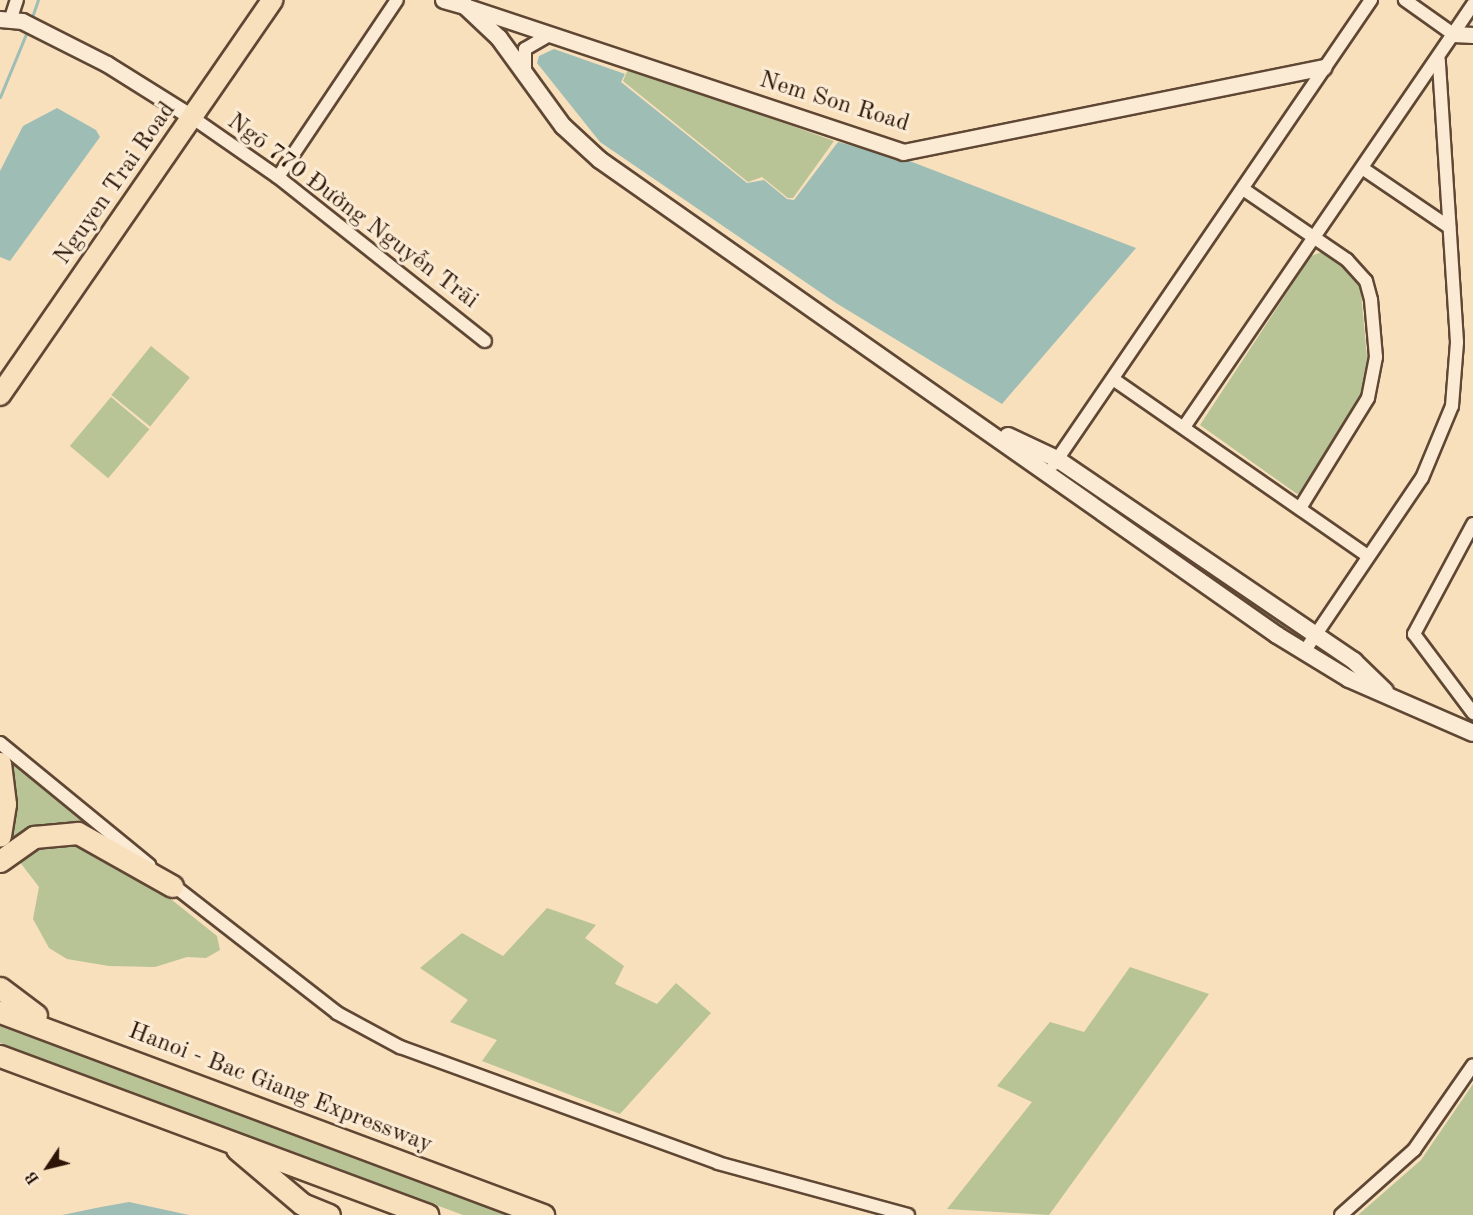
<!DOCTYPE html>
<meta charset="utf-8">
<style>
body{margin:0}
#map{position:relative;width:1473px;height:1215px;overflow:hidden;background:#f9e0bd;font-family:"Old Standard TT",serif}
div>[style]{position:absolute}
.green>*{inset:0;background:#b8c396;transform-origin:0 0}
.water>*{inset:0;background:#9ebdb5}
.stream>*{height:3px;margin:-1.5px;padding:0 1.5px;transform-origin:1.5px;border-radius:1.5px;background:#9ebdb5}
.roads{filter:drop-shadow(2px 0 #5f4734) drop-shadow(-2px 0 #5f4734) drop-shadow(0 2px #5f4734) drop-shadow(0 -2px #5f4734)}
.minor>*{height:12px;margin:-6px;padding:0 6px;transform-origin:6px;border-radius:6px;background:#fbebd4}
.tertiary>*{height:15px;margin:-7.5px;padding:0 7.5px;transform-origin:7.5px;border-radius:7.5px;background:#fbebd4}
.secondary>*{height:16px;margin:-8px;padding:0 8px;transform-origin:8px;border-radius:8px;background:#fbebd4}
.trunk>*{height:20px;margin:-10px;padding:0 10px;transform-origin:10px;border-radius:10px;background:#f9e0bd}
.motorway>*{height:21px;margin:-10.5px;padding:0 10.5px;transform-origin:10.5px;border-radius:10.5px;background:#f9e0bd}
span{translate:-50% -50%;white-space:nowrap;text-align:center;line-height:1.15;-webkit-text-stroke:6px #fbebd4;paint-order:stroke}
.street-label{font-size:24px;color:#2c1406}
.north{position:absolute;left:18px;top:1137px;width:60px;height:60px;-webkit-text-stroke:4px #fbebd4;paint-order:stroke;rotate:235deg;font-size:16px;font-weight:700;line-height:24px;text-align:center;color:#2c1406}
.north::after{content:'';display:block;margin:auto;width:21px;height:27px;background:#2c1406;clip-path:polygon(50% 0,100% 100%,50% 72%,0 100%)}
</style>
<div id="map">
<div class="green">
<i style="clip-path:polygon(629px 67px,834px 141px,793px 198px,788px 198px,762px 177px,748px 182px,623px 81px)"></i>
<i style="clip-path:polygon(1325px 251px,1360px 282px,1368px 368px,1363px 396px,1304px 491px,1297px 494px,1200px 425px,1311px 256px)"></i>
<i style="left:151px;top:346px;width:50px;height:63px;rotate:39deg"></i>
<i style="left:111px;top:397px;width:50px;height:64px;rotate:40deg"></i>
<i style="clip-path:polygon(1203px 569px,1287px 627px,1287px 630px,1200px 572px)"></i>
<i style="clip-path:polygon(10px 758px,104px 834px,7px 849px)"></i>
<i style="clip-path:polygon(75px 840px,137px 872px,217px 936px,220px 950px,206px 958px,187px 957px,155px 967px,109px 966px,67px 959px,49px 948px,33px 919px,39px 887px,16px 857px,29px 848px)"></i>
<i style="clip-path:polygon(547px 908px,596px 925px,585px 938px,624px 966px,615px 984px,657px 1004px,676px 983px,711px 1013px,620px 1114px,482px 1061px,497px 1040px,450px 1022px,468px 1000px,420px 968px,462px 933px,503px 956px)"></i>
<i style="clip-path:polygon(1130px 967px,1209px 994px,1049px 1215px,947px 1209px,1032px 1102px,997px 1086px,1050px 1022px,1084px 1032px)"></i>
<i style="clip-path:polygon(0 1026px,435px 1186px,513px 1215px,463px 1215px,0 1043px)"></i>
<i style="clip-path:polygon(1473px 1084px,1473px 1215px,1358px 1215px,1421px 1160px)"></i>
</div>
<div class="water">
<i style="clip-path:polygon(554px 49px,625px 74px,621px 82px,747px 183px,764px 180px,787px 199px,794px 200px,838px 142px,907px 160px,1136px 248px,1002px 404px,836px 303px,600px 142px,537px 63px,539px 56px)"></i>
<i style="clip-path:polygon(57px 108px,96px 130px,100px 137px,10px 261px,0 257px,0 171px,23px 126px)"></i>
<i style="clip-path:polygon(129px 1202px,189px 1215px,62px 1215px,101px 1207px)"></i>
</div>
<div class="stream">
<i style="left:31px;top:20px;width:21px;rotate:-71deg"></i>
<i style="left:0;top:97px;width:74px;rotate:-67.6deg"></i>
</div>
<div class="roads">
<div class="minor">
<i style="left:10px;top:21px;width:22px;rotate:-72deg"></i>
<i style="left:1453px;top:34px;width:36px;rotate:-56deg"></i>
<i style="left:525px;top:71px;width:22px;rotate:-90deg"></i>
<i style="left:525px;top:49px;width:28px;rotate:-30deg"></i>
<i style="left:193px;top:118px;width:103px;rotate:34.8deg"></i>
<i style="left:278px;top:177px;width:264px;rotate:38.4deg"></i>
<i style="left:1365px;top:170px;width:102px;rotate:34.2deg"></i>
<i style="left:278px;top:177px;width:213px;rotate:-56.1deg"></i>
<i style="left:1243px;top:189px;width:126px;rotate:34.3deg"></i>
<i style="left:1347px;top:260px;width:28px;rotate:48deg"></i>
<i style="left:1366px;top:281px;width:20px;rotate:75deg"></i>
<i style="left:1371px;top:300px;width:57px;rotate:85deg"></i>
<i style="left:1376px;top:357px;width:42px;rotate:101deg"></i>
<i style="left:1368px;top:398px;width:129px;rotate:121.7deg"></i>
<i style="left:1113px;top:379px;width:310px;rotate:34.8deg"></i>
<i style="left:1184px;top:427px;width:476px;rotate:-55.6deg"></i>
<i style="left:1453px;top:34px;width:59px;rotate:-144.7deg"></i>
<i style="left:1054px;top:464px;width:562px;rotate:-55.66deg"></i>
<i style="left:1473px;top:524px;width:125px;rotate:118.2deg"></i>
<i style="left:1414px;top:634px;width:99px;rotate:53.2deg"></i>
<i style="left:1304px;top:652px;width:210px;rotate:-55.9deg"></i>
<i style="left:1422px;top:478px;width:78px;rotate:-67.4deg"></i>
<i style="left:1452px;top:406px;width:64px;rotate:-85.5deg"></i>
<i style="left:1457px;top:342px;width:283px;rotate:-93.7deg"></i>
<i style="left:0;top:743px;width:193px;rotate:39.3deg"></i>
<i style="left:169px;top:882px;width:213px;rotate:37.9deg"></i>
<i style="left:337px;top:1013px;width:72px;rotate:28.4deg"></i>
<i style="left:400px;top:1047px;width:338px;rotate:20deg"></i>
<i style="left:718px;top:1163px;width:197px;rotate:15.3deg"></i>
<i style="left:1341px;top:1215px;width:98px;rotate:-41.7deg"></i>
<i style="left:1414px;top:1150px;width:103px;rotate:-55.2deg"></i>
</div>
<div class="tertiary">
<i style="left:465px;top:6px;width:462px;rotate:18.4deg"></i>
<i style="left:903px;top:152px;width:429px;rotate:-11.4deg"></i>
<i style="left:0;top:19px;width:22px;rotate:5deg"></i>
<i style="left:22px;top:21px;width:95px;rotate:26.8deg"></i>
<i style="left:107px;top:64px;width:102px;rotate:32.1deg"></i>
<i style="left:1453px;top:34px;width:20px;rotate:3deg"></i>
</div>
<div class="secondary">
<i style="left:444px;top:0;width:22px;rotate:16deg"></i>
<i style="left:465px;top:6px;width:47px;rotate:43.3deg"></i>
<i style="left:499px;top:38px;width:109px;rotate:54deg"></i>
<i style="left:563px;top:126px;width:50px;rotate:42.6deg"></i>
<i style="left:600px;top:160px;width:827px;rotate:35.05deg"></i>
<i style="left:1277px;top:635px;width:84px;rotate:31.4deg"></i>
<i style="left:1349px;top:679px;width:135px;rotate:23.5deg"></i>
<i style="left:1008px;top:436px;width:54px;rotate:25.1deg"></i>
<i style="left:1057px;top:459px;width:359px;rotate:34.2deg"></i>
<i style="left:1354px;top:661px;width:43px;rotate:44.1deg"></i>
</div>
<div class="trunk">
<i style="left:0;top:395px;width:480px;rotate:-55.4deg"></i>
</div>
<div class="motorway">
<i style="left:0;top:763px;width:41px;rotate:83deg"></i>
<i style="left:5px;top:804px;width:32px;rotate:99deg"></i>
<i style="left:0;top:861px;width:42px;rotate:-35.2deg"></i>
<i style="left:34px;top:837px;width:44px;rotate:-5.2deg"></i>
<i style="left:78px;top:833px;width:108px;rotate:29.4deg"></i>
<i style="left:0;top:988px;width:45px;rotate:36.9deg"></i>
<i style="left:0;top:1012px;width:580px;rotate:20.5deg"></i>
<i style="left:0;top:1056px;width:456px;rotate:20.4deg"></i>
<i style="left:237px;top:1149px;width:85px;rotate:40.2deg"></i>
<i style="left:302px;top:1204px;width:29px;rotate:22deg"></i>
</div>
</div>
<div class="street-label">
<span style="left:834px;top:103px;rotate:17deg">Nem Son Road</span>
<span style="left:116px;top:184px;rotate:-55deg">Nguyen Trai Road</span>
<span style="left:352px;top:212px;rotate:37deg">Ngõ 770 Đường Nguyễn Trãi</span>
<span style="left:280px;top:1089px;rotate:21deg">Hanoi - Bac Giang Expressway</span>
</div>
<div class="north">B</div>
</div>
